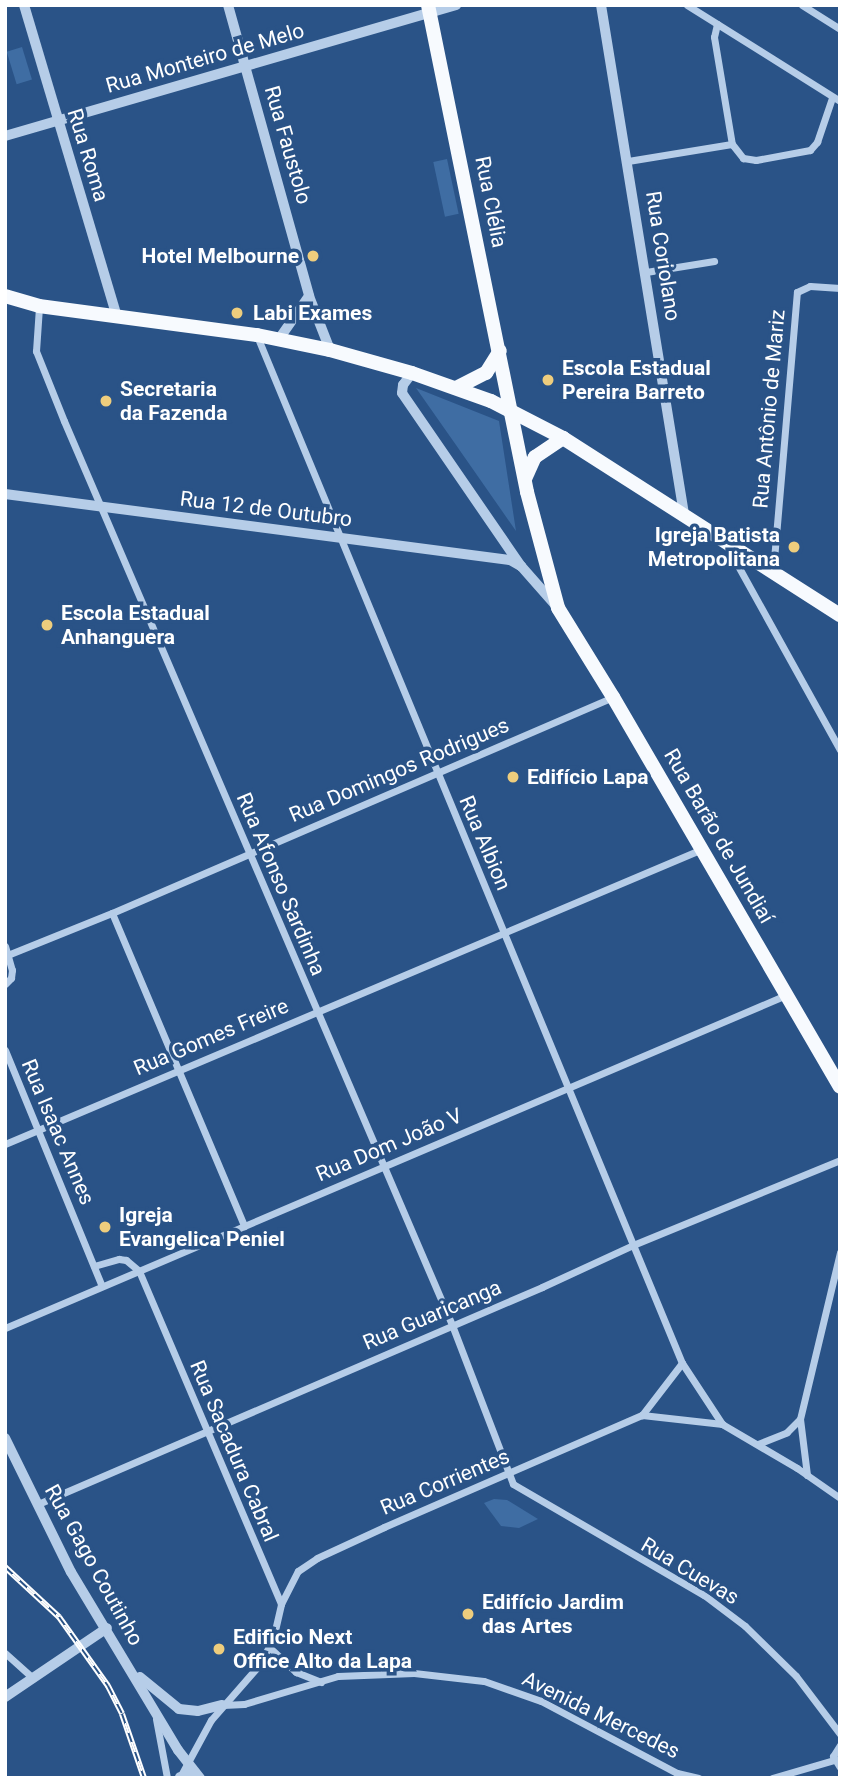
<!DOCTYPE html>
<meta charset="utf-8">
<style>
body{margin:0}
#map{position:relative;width:845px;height:1783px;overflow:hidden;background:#2a5387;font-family:Roboto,sans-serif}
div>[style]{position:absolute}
.green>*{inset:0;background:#3f6da3;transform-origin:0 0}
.minor>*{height:7px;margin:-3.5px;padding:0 3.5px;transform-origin:3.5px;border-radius:3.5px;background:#b6cde8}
.tertiary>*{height:10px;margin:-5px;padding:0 5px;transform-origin:5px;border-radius:5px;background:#b6cde8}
.primary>*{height:14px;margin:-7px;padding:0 7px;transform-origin:7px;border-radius:7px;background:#f7fafe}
.rail>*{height:6px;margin-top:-3px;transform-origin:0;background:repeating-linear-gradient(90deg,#2a5387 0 10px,#fff 0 20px);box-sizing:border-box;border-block:2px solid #fff}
.dots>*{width:19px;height:19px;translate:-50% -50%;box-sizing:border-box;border:4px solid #2a5387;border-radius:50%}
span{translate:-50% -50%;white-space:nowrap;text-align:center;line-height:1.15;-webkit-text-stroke:7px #2a5387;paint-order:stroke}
.street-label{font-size:21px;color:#fff}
.poi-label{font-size:21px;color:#fff;font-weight:700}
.right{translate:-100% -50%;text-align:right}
.left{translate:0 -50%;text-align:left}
.frame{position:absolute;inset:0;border:7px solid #fff;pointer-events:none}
</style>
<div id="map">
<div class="green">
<i style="left:22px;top:47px;width:34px;height:16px;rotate:73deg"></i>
<i style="left:447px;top:159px;width:56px;height:14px;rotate:78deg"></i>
<i style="clip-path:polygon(416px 388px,499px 421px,516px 531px,456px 445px)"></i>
<i style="clip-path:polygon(494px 1499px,507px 1500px,538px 1519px,519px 1528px,501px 1526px,484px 1503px)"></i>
</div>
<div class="minor">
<i style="left:687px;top:5px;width:181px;rotate:32.1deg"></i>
<i style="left:802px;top:5px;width:45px;rotate:32.3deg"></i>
<i style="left:717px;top:24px;width:13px;rotate:103deg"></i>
<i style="left:714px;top:37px;width:109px;rotate:80.5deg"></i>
<i style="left:732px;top:144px;width:18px;rotate:52deg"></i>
<i style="left:743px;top:158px;width:13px;rotate:9deg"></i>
<i style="left:756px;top:160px;width:55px;rotate:-10.5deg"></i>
<i style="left:810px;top:150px;width:11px;rotate:-49deg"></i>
<i style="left:817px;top:142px;width:46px;rotate:-71.2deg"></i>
<i style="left:628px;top:161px;width:105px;rotate:-9.3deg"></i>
<i style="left:646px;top:272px;width:69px;rotate:-9.2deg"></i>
<i style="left:39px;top:307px;width:44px;rotate:93.9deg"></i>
<i style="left:36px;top:351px;width:75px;rotate:68.2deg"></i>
<i style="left:64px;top:421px;width:984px;rotate:66.77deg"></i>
<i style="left:452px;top:1325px;width:170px;rotate:69deg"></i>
<i style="left:513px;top:1484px;width:221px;rotate:30.2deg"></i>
<i style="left:704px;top:1595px;width:51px;rotate:37.1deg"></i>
<i style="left:745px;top:1626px;width:71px;rotate:44.4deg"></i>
<i style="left:796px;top:1676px;width:73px;rotate:52.8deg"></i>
<i style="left:257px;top:336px;width:1111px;rotate:67.52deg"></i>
<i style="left:682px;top:1363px;width:73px;rotate:56.7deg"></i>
<i style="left:727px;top:546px;width:233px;rotate:61deg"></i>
<i style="left:773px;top:571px;width:280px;rotate:-85.1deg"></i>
<i style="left:797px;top:292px;width:14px;rotate:-25deg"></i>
<i style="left:810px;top:286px;width:30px;rotate:4deg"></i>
<i style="left:112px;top:913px;width:340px;rotate:67.1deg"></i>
<i style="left:5px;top:946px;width:25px;rotate:74deg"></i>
<i style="left:12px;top:970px;width:8px;rotate:97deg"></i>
<i style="left:11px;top:978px;width:8px;rotate:135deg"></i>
<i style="left:5px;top:956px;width:115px;rotate:-21.9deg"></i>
<i style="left:112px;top:913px;width:546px;rotate:-23.32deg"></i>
<i style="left:5px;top:1050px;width:255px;rotate:67.7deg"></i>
<i style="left:5px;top:1144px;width:757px;rotate:-22.94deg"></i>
<i style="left:94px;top:1266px;width:26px;rotate:-16deg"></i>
<i style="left:119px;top:1259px;width:7px;rotate:8deg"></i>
<i style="left:126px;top:1260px;width:17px;rotate:40deg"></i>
<i style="left:139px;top:1271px;width:362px;rotate:66.9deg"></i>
<i style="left:5px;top:1328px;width:849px;rotate:-23.09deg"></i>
<i style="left:682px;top:1363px;width:66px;rotate:127.6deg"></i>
<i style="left:642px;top:1415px;width:81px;rotate:6.4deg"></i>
<i style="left:722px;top:1424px;width:87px;rotate:30.4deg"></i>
<i style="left:797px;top:1468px;width:52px;rotate:34.9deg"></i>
<i style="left:758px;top:1444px;width:31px;rotate:-22deg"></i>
<i style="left:787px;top:1432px;width:18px;rotate:-45deg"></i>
<i style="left:807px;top:1475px;width:56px;rotate:-97.1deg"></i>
<i style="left:800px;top:1419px;width:172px;rotate:-76.5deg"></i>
<i style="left:38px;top:1504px;width:549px;rotate:-23.29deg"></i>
<i style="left:542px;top:1287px;width:100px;rotate:-24.8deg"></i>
<i style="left:633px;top:1245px;width:224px;rotate:-22.3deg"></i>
<i style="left:269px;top:1647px;width:37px;rotate:43deg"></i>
<i style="left:296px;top:1672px;width:27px;rotate:22deg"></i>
<i style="left:5px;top:1653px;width:38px;rotate:42deg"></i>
<i style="left:223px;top:1705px;width:21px;rotate:-3deg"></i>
<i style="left:244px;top:1704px;width:98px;rotate:-16.6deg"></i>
<i style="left:338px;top:1676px;width:76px;rotate:-2.3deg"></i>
<i style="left:414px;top:1673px;width:70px;rotate:6.5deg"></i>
<i style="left:484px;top:1681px;width:60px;rotate:19.3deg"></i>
<i style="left:541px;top:1701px;width:154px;rotate:27.9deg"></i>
<i style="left:677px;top:1773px;width:22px;rotate:13deg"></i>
<i style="left:156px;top:1719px;width:60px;rotate:79.4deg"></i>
<i style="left:840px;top:1745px;width:13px;rotate:122deg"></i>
<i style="left:833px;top:1756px;width:13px;rotate:58deg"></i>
<i style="left:180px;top:1777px;width:65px;rotate:-61.5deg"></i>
<i style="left:211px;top:1720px;width:74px;rotate:-48.8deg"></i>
<i style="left:260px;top:1664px;width:28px;rotate:-63deg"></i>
<i style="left:273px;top:1639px;width:36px;rotate:-77deg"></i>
<i style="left:281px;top:1604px;width:37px;rotate:-63deg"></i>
<i style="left:298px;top:1571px;width:23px;rotate:-34deg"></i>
<i style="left:317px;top:1558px;width:74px;rotate:-24.8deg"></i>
<i style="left:384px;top:1527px;width:281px;rotate:-23.5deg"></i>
<i style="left:772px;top:1778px;width:65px;rotate:-16.2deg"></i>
</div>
<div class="tertiary">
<i style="left:24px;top:5px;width:325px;rotate:73.4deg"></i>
<i style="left:228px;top:5px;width:302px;rotate:74.4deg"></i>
<i style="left:309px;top:296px;width:58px;rotate:68.7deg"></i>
<i style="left:601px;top:5px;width:516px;rotate:80.74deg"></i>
<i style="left:5px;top:136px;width:470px;rotate:-16.2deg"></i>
<i style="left:279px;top:339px;width:52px;rotate:-55.1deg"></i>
<i style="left:412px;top:373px;width:15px;rotate:127deg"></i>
<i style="left:403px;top:385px;width:8px;rotate:97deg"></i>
<i style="left:402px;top:393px;width:210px;rotate:55.5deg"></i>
<i style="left:521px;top:566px;width:55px;rotate:48.7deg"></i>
<i style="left:5px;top:494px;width:509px;rotate:7.45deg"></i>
<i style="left:510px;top:560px;width:13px;rotate:29deg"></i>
<i style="left:5px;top:1438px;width:149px;rotate:63.8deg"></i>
<i style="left:71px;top:1572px;width:208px;rotate:59deg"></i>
<i style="left:178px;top:1750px;width:36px;rotate:52deg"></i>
<i style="left:140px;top:1677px;width:50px;rotate:39.4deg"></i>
<i style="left:179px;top:1709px;width:19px;rotate:6deg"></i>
<i style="left:198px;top:1711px;width:25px;rotate:-14deg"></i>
<i style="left:5px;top:1697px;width:123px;rotate:-34.1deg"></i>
<i style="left:180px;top:1777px;width:16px;rotate:-14deg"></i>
</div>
<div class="primary">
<i style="left:428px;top:5px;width:497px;rotate:78.5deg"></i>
<i style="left:527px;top:492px;width:120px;rotate:75deg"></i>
<i style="left:558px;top:608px;width:105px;rotate:58.3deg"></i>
<i style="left:613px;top:697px;width:451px;rotate:59.8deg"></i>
<i style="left:5px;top:296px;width:35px;rotate:16deg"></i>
<i style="left:39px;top:306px;width:220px;rotate:7.6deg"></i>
<i style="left:257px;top:335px;width:75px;rotate:11.6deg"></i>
<i style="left:330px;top:350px;width:85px;rotate:15.7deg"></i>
<i style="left:412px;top:373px;width:84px;rotate:19.5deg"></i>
<i style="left:491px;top:401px;width:81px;rotate:27.2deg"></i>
<i style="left:563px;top:438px;width:329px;rotate:32.6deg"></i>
<i style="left:456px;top:388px;width:34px;rotate:-27deg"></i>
<i style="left:486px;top:373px;width:26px;rotate:-58deg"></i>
<i style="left:525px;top:479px;width:24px;rotate:-66deg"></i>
<i style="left:535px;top:457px;width:34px;rotate:-34deg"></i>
</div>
<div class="rail">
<i style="left:5px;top:1567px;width:74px;rotate:42.8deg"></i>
<i style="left:59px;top:1617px;width:85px;rotate:54.6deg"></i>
<i style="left:108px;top:1686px;width:31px;rotate:63deg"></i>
<i style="left:122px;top:1714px;width:68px;rotate:71deg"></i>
</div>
<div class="dots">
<i style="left:313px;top:256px;background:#eecd7d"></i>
<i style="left:237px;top:313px;background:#eecd7d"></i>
<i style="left:548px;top:380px;background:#eecd7d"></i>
<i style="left:106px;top:401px;background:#eecd7d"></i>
<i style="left:794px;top:547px;background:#eecd7d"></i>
<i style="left:47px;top:625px;background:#eecd7d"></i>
<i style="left:513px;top:777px;background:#eecd7d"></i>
<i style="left:105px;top:1227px;background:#eecd7d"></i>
<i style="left:468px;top:1614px;background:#eecd7d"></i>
<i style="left:219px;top:1649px;background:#eecd7d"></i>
</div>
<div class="street-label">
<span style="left:205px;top:58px;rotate:-16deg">Rua Monteiro de Melo</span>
<span style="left:288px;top:145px;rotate:74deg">Rua Faustolo</span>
<span style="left:88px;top:155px;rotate:73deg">Rua Roma</span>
<span style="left:491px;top:202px;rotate:79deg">Rua Clélia</span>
<span style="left:663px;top:256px;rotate:81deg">Rua Coriolano</span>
<span style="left:769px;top:409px;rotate:-85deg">Rua Antônio de Mariz</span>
<span style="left:266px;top:509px;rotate:7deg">Rua 12 de Outubro</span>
<span style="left:399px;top:770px;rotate:-23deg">Rua Domingos Rodrigues</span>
<span style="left:719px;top:836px;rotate:60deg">Rua Barão de Jundiaí</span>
<span style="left:485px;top:843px;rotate:67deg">Rua Albion</span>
<span style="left:281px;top:884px;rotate:67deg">Rua Afonso Sardinha</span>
<span style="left:211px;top:1037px;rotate:-23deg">Rua Gomes Freire</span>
<span style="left:58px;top:1132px;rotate:67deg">Rua Isaac Annes</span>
<span style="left:389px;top:1145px;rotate:-23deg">Rua Dom João V</span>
<span style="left:432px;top:1315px;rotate:-23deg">Rua Guaricanga</span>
<span style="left:234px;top:1451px;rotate:67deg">Rua Sacadura Cabral</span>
<span style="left:445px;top:1482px;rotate:-23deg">Rua Corrientes</span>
<span style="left:94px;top:1565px;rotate:61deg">Rua Gago Coutinho</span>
<span style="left:690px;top:1571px;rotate:31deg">Rua Cuevas</span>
<span style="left:601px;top:1715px;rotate:26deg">Avenida Mercedes</span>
</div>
<div class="poi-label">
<span class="right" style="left:299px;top:256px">Hotel Melbourne</span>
<span class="left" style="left:253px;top:313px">Labi Exames</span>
<span class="left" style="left:562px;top:380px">Escola Estadual<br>Pereira Barreto</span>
<span class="left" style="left:120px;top:401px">Secretaria<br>da Fazenda</span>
<span class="right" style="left:780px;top:547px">Igreja Batista<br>Metropolitana</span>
<span class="left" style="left:61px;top:625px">Escola Estadual<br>Anhanguera</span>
<span class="left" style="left:527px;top:777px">Edifício Lapa</span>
<span class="left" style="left:119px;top:1227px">Igreja<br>Evangelica Peniel</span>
<span class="left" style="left:482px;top:1614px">Edifício Jardim<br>das Artes</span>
<span class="left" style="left:233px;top:1649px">Edificio Next<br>Office Alto da Lapa</span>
</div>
<div class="frame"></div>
</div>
